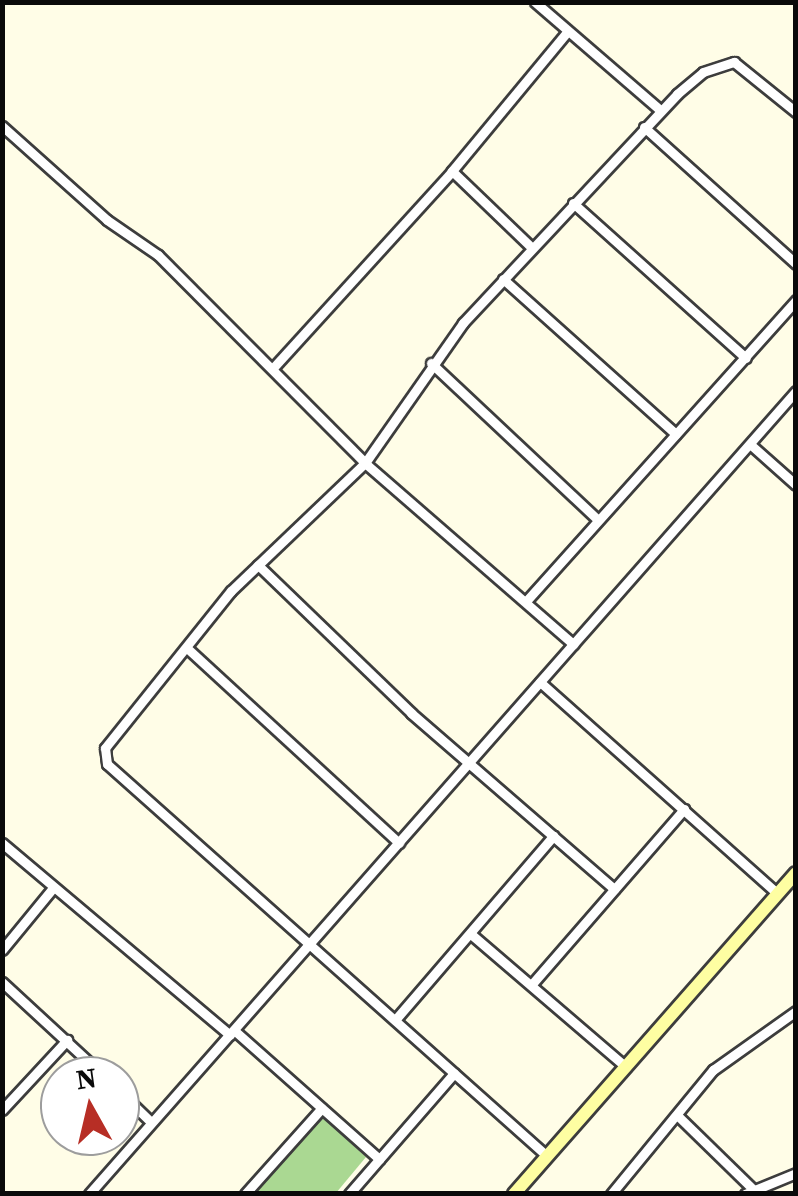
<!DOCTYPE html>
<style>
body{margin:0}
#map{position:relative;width:798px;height:1196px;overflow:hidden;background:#fffde7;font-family:"Source Serif 4",serif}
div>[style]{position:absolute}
.forest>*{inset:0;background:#aad892}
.roads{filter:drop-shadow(2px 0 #3d3d3d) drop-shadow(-2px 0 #3d3d3d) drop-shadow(0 2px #3d3d3d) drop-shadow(0 -2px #3d3d3d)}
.street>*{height:9px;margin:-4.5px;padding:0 4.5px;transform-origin:4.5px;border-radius:4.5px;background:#fff}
.secondary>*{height:12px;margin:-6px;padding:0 6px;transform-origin:6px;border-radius:6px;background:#fefea2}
span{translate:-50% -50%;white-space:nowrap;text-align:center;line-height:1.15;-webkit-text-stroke:10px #fff;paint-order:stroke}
.frame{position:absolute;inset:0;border:5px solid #0a0a0a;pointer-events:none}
.north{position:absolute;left:40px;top:1056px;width:100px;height:100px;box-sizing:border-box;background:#fff;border:2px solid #9d9d9d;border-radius:50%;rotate:352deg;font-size:28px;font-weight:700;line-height:40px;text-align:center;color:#0a0a0a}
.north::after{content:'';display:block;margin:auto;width:35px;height:45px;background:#b72e25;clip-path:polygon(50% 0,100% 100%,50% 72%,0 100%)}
</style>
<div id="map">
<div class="forest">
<i style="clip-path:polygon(323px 1117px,366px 1157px,336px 1193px,255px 1193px)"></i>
</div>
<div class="roads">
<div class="street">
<i style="left:535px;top:2px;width:165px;rotate:40.8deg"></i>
<i style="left:2px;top:126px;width:141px;rotate:41.8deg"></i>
<i style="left:107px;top:220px;width:62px;rotate:34.5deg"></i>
<i style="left:158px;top:255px;width:293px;rotate:45.1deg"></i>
<i style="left:365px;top:463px;width:276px;rotate:41deg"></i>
<i style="left:644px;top:127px;width:205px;rotate:42deg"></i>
<i style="left:452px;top:171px;width:111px;rotate:43.9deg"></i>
<i style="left:573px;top:203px;width:232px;rotate:41.9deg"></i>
<i style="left:503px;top:279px;width:232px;rotate:41.9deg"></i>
<i style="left:431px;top:363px;width:228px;rotate:43.2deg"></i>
<i style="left:273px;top:368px;width:266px;rotate:-47.7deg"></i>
<i style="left:452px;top:171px;width:180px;rotate:-50.4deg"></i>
<i style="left:751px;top:445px;width:60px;rotate:41.6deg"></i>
<i style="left:258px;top:565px;width:213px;rotate:44deg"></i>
<i style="left:411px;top:713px;width:269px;rotate:40.9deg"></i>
<i style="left:528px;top:599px;width:402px;rotate:-48.1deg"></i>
<i style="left:187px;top:648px;width:288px;rotate:42.6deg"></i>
<i style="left:540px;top:682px;width:317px;rotate:41.7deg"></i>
<i style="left:2px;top:843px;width:298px;rotate:40.1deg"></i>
<i style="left:472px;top:935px;width:203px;rotate:40.6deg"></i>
<i style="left:2px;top:950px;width:80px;rotate:-50.6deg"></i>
<i style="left:2px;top:982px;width:139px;rotate:42.7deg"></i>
<i style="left:532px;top:984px;width:232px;rotate:-49deg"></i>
<i style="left:395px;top:1020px;width:243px;rotate:-49.3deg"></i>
<i style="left:235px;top:1031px;width:193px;rotate:41.6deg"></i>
<i style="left:120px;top:1092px;width:43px;rotate:44.1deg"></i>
<i style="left:2px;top:1110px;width:96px;rotate:-47.1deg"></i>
<i style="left:678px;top:1116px;width:112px;rotate:44.3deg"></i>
<i style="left:547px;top:1156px;width:589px;rotate:-138.3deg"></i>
<i style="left:107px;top:764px;width:16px;rotate:-97deg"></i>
<i style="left:105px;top:748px;width:201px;rotate:-51.3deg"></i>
<i style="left:231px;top:591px;width:185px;rotate:-43.7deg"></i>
<i style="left:365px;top:463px;width:171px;rotate:-55deg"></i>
<i style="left:463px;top:323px;width:313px;rotate:-46.9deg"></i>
<i style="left:677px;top:94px;width:34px;rotate:-40deg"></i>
<i style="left:703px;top:72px;width:33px;rotate:-18deg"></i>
<i style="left:734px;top:62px;width:80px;rotate:38.9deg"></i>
<i style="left:89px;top:1194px;width:1070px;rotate:-48.64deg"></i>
<i style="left:245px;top:1194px;width:115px;rotate:-48.2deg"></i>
<i style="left:349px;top:1194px;width:160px;rotate:-49deg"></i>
<i style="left:611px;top:1194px;width:161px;rotate:-50.6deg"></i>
<i style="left:713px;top:1070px;width:102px;rotate:-35.4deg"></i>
<i style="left:745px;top:1194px;width:55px;rotate:-22.4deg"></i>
</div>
<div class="secondary">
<i style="left:514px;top:1194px;width:427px;rotate:-48.7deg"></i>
</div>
</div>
<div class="frame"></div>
<div class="north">N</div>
</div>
